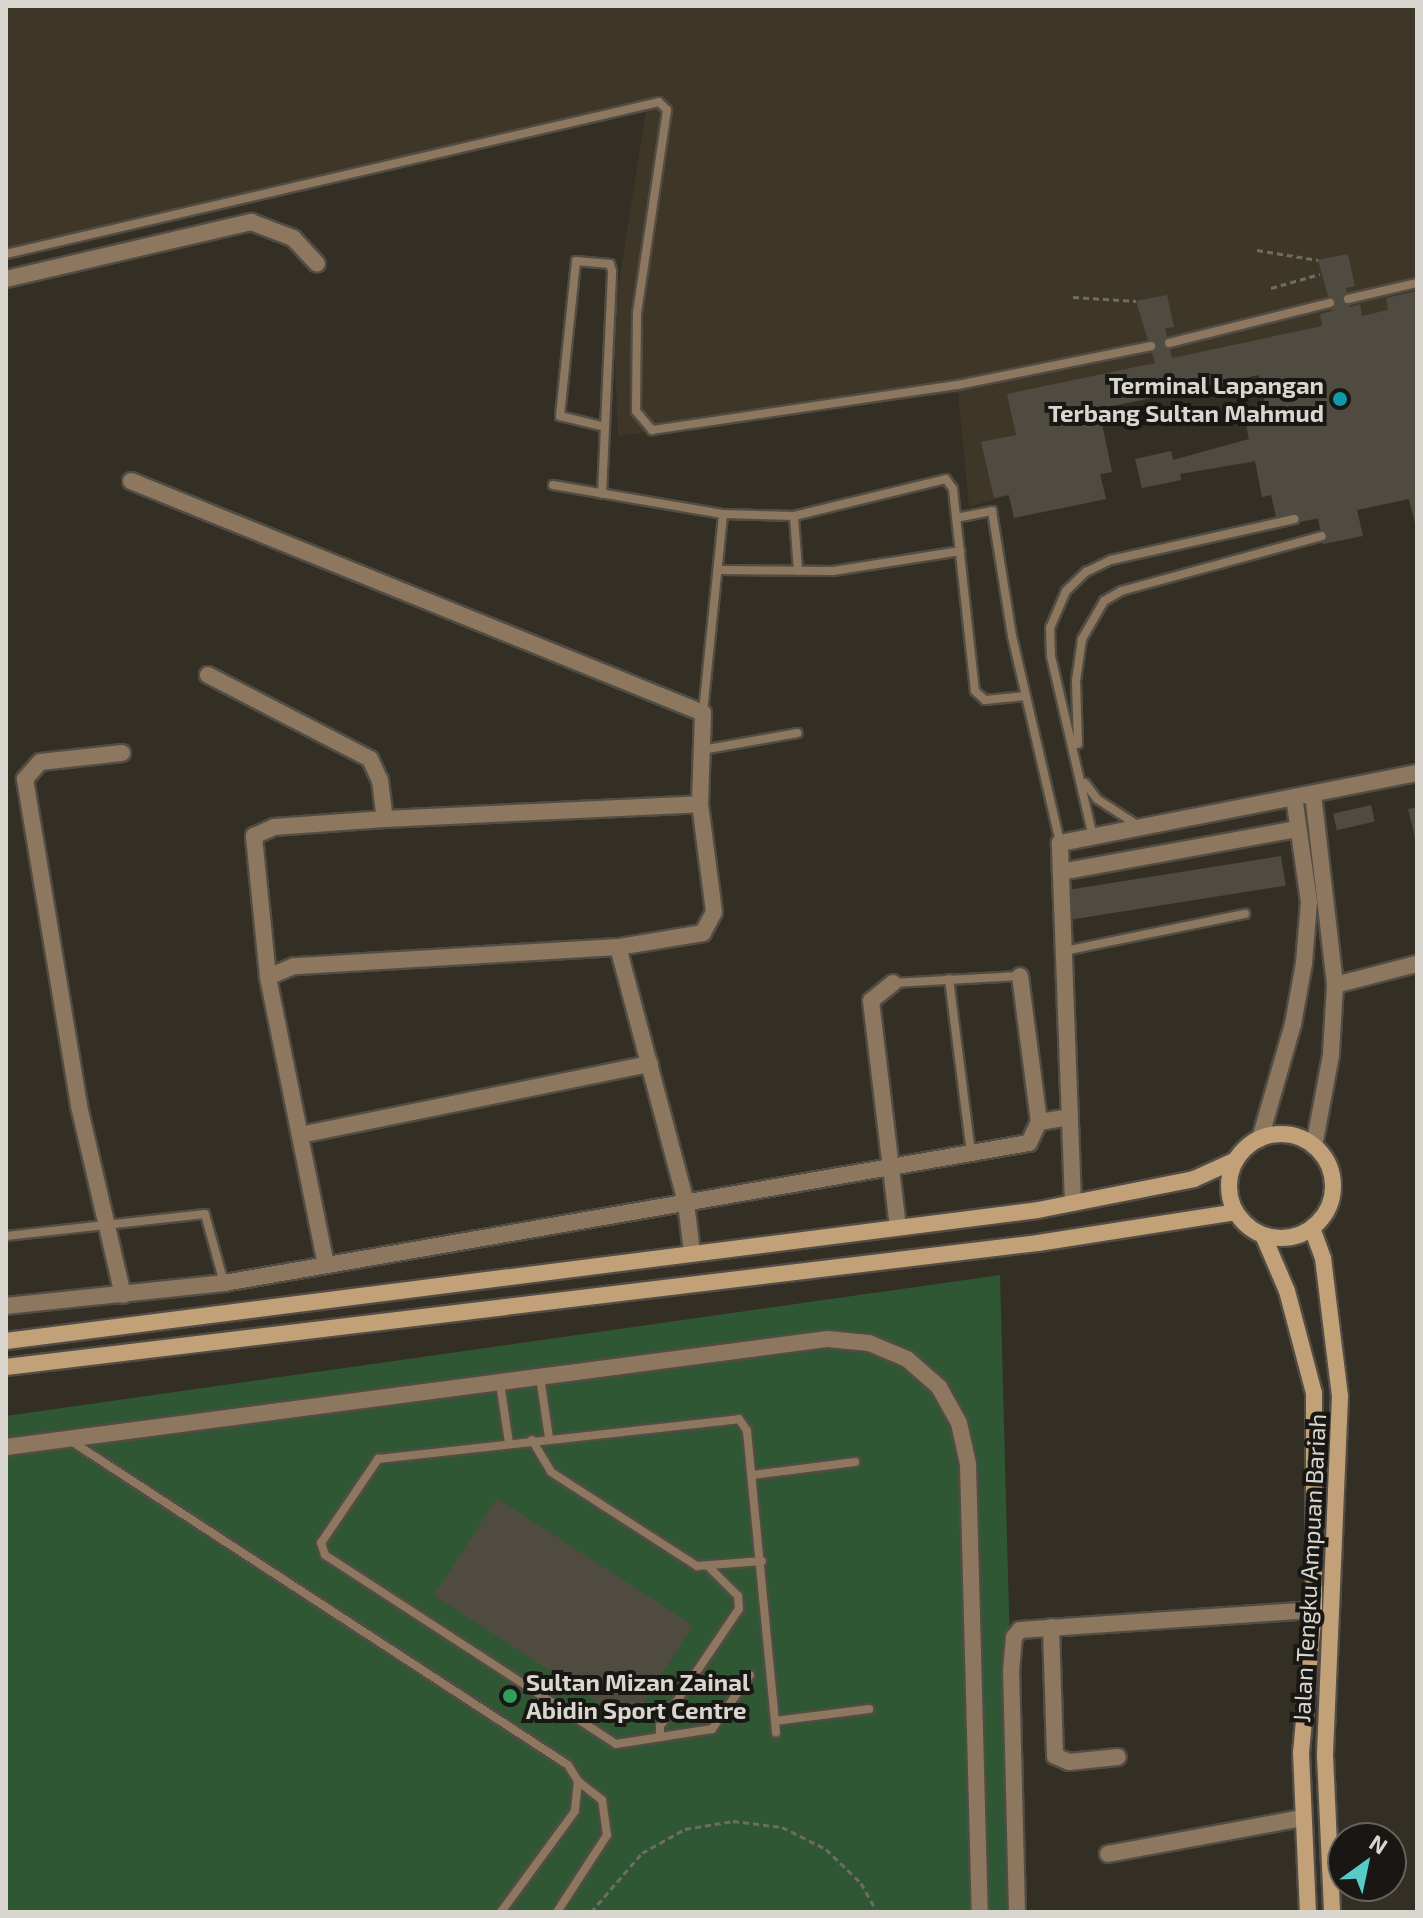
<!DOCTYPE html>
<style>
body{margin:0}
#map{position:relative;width:1423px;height:1918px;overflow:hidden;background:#332f25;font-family:"Exo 2",sans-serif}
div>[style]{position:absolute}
.built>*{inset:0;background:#3e3727}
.green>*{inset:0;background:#2f5733}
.building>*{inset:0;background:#504b41;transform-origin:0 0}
.path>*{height:3px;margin-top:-1.5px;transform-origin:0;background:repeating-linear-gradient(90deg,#6f6c63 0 6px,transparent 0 10px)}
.roads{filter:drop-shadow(2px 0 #514d44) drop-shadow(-2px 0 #514d44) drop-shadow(0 2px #514d44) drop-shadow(0 -2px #514d44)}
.lane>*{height:8px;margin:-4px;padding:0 4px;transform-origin:4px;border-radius:4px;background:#8d775f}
.street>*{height:16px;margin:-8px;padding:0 8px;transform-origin:8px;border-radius:8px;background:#8d775f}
.secondary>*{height:16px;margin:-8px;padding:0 8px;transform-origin:8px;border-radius:8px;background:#c2a078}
.secondary>.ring{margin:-8px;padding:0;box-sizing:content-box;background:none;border:16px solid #c2a078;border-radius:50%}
.dots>*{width:22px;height:22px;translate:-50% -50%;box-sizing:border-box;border:4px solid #191713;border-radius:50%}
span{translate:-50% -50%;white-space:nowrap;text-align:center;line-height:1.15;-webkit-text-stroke:8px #191713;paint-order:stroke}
.poi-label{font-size:24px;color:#d8d6cf;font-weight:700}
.right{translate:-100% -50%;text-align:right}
.left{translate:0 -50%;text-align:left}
.street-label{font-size:24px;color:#d8d6cf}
.frame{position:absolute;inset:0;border:8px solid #d8d6cf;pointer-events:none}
.north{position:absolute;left:1327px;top:1822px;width:80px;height:80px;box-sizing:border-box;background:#191713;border:2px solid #65635e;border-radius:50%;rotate:33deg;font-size:22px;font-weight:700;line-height:32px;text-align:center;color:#d8d6cf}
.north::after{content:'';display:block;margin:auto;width:28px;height:36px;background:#54cdc8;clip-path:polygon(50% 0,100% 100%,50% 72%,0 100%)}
</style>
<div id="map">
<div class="built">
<i style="clip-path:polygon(6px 6px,1417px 6px,1417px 535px,1408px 499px,1357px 510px,1363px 536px,1323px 544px,1318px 519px,1295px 523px,1293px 514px,1276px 517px,1271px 495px,1262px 497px,1255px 462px,1180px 474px,1181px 480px,1142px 488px,1135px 459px,1171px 451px,1174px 460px,1249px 439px,1243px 408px,1265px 403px,1258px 375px,1099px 409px,1112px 472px,1100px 475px,1106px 499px,1014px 518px,1008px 495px,969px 507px,958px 393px,618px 436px,613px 319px,646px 111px,6px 260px)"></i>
</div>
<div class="green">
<i style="clip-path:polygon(1000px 1275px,1017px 1912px,6px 1912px,6px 1416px)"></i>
</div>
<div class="building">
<i style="clip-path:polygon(1348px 254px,1355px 286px,1346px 288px,1350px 307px,1360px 304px,1362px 316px,1388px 310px,1386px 298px,1417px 291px,1417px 529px,1409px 499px,1357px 510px,1363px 536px,1323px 544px,1318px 518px,1295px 523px,1293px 514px,1276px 517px,1271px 495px,1262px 497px,1255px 461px,1180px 474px,1181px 480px,1142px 488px,1135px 459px,1171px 451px,1173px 460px,1249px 439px,1243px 408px,1265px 404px,1259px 375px,1099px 409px,1112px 472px,1100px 474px,1106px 499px,1014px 518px,1009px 495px,994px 498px,981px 442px,1016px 435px,1007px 394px,1155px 363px,1136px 301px,1167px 295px,1174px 327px,1165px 328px,1172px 358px,1322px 326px,1320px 314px,1332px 311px,1318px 260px)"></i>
<i style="left:1371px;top:805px;width:17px;height:39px;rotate:77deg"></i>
<i style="clip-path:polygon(1417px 807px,1417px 842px,1416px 842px,1408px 809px)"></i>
<i style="left:1281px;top:856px;width:30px;height:215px;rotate:81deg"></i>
<i style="left:497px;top:1498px;width:234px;height:116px;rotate:33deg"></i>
</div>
<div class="path">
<i style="left:1257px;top:250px;width:62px;rotate:9.3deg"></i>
<i style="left:1271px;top:288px;width:51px;rotate:-15.9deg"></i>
<i style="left:1073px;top:297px;width:63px;rotate:3.6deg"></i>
<i style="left:591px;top:1912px;width:78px;rotate:-49.2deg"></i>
<i style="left:642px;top:1853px;width:49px;rotate:-29.2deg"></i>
<i style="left:685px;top:1829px;width:49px;rotate:-9.5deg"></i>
<i style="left:733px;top:1821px;width:49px;rotate:7deg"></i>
<i style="left:782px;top:1827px;width:49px;rotate:26.6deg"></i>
<i style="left:826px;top:1849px;width:49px;rotate:44.2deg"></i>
<i style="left:861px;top:1883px;width:33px;rotate:61deg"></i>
</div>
<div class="roads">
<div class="lane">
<i style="left:6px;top:254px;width:670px;rotate:-13.1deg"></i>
<i style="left:659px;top:102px;width:11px;rotate:45deg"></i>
<i style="left:667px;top:110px;width:206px;rotate:98.4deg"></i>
<i style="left:637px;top:314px;width:97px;rotate:90.6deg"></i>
<i style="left:636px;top:411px;width:25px;rotate:50deg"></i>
<i style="left:652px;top:430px;width:309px;rotate:-8.4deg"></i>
<i style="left:958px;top:385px;width:197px;rotate:-11.4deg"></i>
<i style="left:1348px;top:299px;width:71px;rotate:-13.1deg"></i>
<i style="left:1169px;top:343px;width:166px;rotate:-14deg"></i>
<i style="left:553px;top:485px;width:172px;rotate:9.7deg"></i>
<i style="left:723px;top:514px;width:71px;rotate:1.6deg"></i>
<i style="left:794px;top:516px;width:156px;rotate:-13.7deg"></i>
<i style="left:946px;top:479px;width:12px;rotate:55deg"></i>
<i style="left:953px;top:489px;width:203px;rotate:83.8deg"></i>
<i style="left:975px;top:691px;width:13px;rotate:42deg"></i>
<i style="left:985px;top:700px;width:41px;rotate:-5.6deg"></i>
<i style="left:602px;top:494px;width:223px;rotate:-87.4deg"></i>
<i style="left:612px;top:271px;width:7px;rotate:-106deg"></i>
<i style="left:610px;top:264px;width:34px;rotate:-175deg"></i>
<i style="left:576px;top:261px;width:156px;rotate:95.9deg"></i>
<i style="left:560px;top:416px;width:46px;rotate:13.7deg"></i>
<i style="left:794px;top:516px;width:55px;rotate:85.8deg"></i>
<i style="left:956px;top:518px;width:37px;rotate:-11deg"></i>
<i style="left:992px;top:511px;width:127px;rotate:80.9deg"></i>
<i style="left:1012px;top:636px;width:212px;rotate:76.9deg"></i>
<i style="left:718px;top:570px;width:115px;rotate:0.5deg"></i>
<i style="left:833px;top:571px;width:129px;rotate:-8.9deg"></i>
<i style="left:703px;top:712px;width:199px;rotate:-84.2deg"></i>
<i style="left:1078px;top:744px;width:63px;rotate:-91.8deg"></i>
<i style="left:1076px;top:681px;width:42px;rotate:-81.9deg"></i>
<i style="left:1082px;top:639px;width:44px;rotate:-59.9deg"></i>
<i style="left:1104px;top:601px;width:20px;rotate:-30deg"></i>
<i style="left:1121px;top:591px;width:208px;rotate:-15.3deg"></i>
<i style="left:702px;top:750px;width:97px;rotate:-10.1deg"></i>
<i style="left:1085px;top:783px;width:20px;rotate:53deg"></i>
<i style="left:1097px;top:799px;width:50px;rotate:32.7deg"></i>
<i style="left:1093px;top:837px;width:186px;rotate:-103.1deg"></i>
<i style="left:1051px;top:656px;width:28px;rotate:-92deg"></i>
<i style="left:1050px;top:628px;width:40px;rotate:-66.6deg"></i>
<i style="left:1066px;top:591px;width:28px;rotate:-44deg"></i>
<i style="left:1086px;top:572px;width:28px;rotate:-26deg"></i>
<i style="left:1111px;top:560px;width:188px;rotate:-12.6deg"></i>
<i style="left:1064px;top:951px;width:185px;rotate:-11.6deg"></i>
<i style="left:949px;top:979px;width:175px;rotate:82.8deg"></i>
<i style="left:893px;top:983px;width:127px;rotate:-3.2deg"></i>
<i style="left:6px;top:1236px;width:200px;rotate:-6.3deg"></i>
<i style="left:205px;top:1214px;width:72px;rotate:74.6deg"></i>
<i style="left:540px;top:1377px;width:62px;rotate:81.6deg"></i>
<i style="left:500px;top:1383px;width:61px;rotate:81.5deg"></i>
<i style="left:532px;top:1440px;width:37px;rotate:59deg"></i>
<i style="left:551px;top:1472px;width:174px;rotate:32.8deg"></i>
<i style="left:697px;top:1566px;width:65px;rotate:-4.4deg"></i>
<i style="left:71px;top:1441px;width:593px;rotate:33.1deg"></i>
<i style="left:568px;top:1765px;width:19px;rotate:58deg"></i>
<i style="left:578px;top:1781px;width:30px;rotate:96deg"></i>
<i style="left:575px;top:1811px;width:125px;rotate:126.2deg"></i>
<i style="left:752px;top:1475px;width:104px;rotate:-7.2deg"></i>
<i style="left:750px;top:1675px;width:66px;rotate:125.1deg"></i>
<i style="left:712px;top:1729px;width:97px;rotate:171.1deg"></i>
<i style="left:616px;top:1744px;width:347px;rotate:-147deg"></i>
<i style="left:325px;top:1555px;width:13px;rotate:-108deg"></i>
<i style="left:321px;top:1543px;width:102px;rotate:-55.8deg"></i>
<i style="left:378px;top:1459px;width:363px;rotate:-6.3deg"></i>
<i style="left:739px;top:1419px;width:14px;rotate:56deg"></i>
<i style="left:747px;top:1431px;width:303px;rotate:84.5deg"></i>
<i style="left:775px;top:1721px;width:95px;rotate:-7.3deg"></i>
<i style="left:660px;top:1737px;width:11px;rotate:-90deg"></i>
<i style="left:660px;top:1726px;width:141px;rotate:-56deg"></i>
<i style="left:739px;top:1609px;width:13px;rotate:-94deg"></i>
<i style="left:738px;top:1596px;width:41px;rotate:-135deg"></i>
<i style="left:557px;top:1912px;width:92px;rotate:-57deg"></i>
<i style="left:607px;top:1835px;width:35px;rotate:-98deg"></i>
<i style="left:602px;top:1800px;width:31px;rotate:-142deg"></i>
</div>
<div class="street">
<i style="left:6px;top:279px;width:252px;rotate:-13.1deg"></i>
<i style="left:251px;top:222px;width:45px;rotate:20.9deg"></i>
<i style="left:293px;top:238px;width:35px;rotate:47deg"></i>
<i style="left:131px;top:481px;width:617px;rotate:22.08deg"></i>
<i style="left:703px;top:713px;width:91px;rotate:91.9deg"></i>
<i style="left:700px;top:804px;width:109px;rotate:82.6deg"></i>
<i style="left:714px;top:912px;width:24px;rotate:118deg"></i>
<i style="left:703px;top:933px;width:86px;rotate:170.6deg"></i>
<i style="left:618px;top:947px;width:325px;rotate:176.6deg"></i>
<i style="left:294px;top:966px;width:28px;rotate:157deg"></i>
<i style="left:208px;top:675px;width:182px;rotate:27.4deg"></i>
<i style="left:370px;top:759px;width:23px;rotate:65deg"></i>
<i style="left:380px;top:780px;width:39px;rotate:83deg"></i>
<i style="left:122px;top:753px;width:82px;rotate:173.7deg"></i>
<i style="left:40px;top:762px;width:23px;rotate:131deg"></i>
<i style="left:25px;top:779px;width:331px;rotate:80.6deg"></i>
<i style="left:79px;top:1106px;width:194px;rotate:76.9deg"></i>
<i style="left:1313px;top:794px;width:192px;rotate:83.4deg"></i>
<i style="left:1335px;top:985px;width:70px;rotate:93.3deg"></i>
<i style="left:1331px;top:1055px;width:93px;rotate:100.6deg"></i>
<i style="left:1061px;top:872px;width:241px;rotate:-10.3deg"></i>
<i style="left:618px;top:947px;width:265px;rotate:75.1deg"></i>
<i style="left:686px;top:1203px;width:49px;rotate:83deg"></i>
<i style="left:893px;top:983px;width:28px;rotate:141deg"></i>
<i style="left:871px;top:1001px;width:228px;rotate:83.2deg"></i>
<i style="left:1335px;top:985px;width:85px;rotate:-14.4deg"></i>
<i style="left:1039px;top:1122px;width:31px;rotate:-9deg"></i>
<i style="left:300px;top:1135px;width:357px;rotate:-11.5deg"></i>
<i style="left:1260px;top:1139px;width:120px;rotate:-74deg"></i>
<i style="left:1293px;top:1024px;width:62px;rotate:-79.8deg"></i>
<i style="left:1304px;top:963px;width:61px;rotate:-85.3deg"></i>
<i style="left:1309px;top:902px;width:106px;rotate:-98.1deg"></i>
<i style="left:1073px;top:1203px;width:360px;rotate:-92.1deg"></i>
<i style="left:1060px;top:843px;width:364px;rotate:-11.1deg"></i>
<i style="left:326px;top:1265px;width:294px;rotate:-101.4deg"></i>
<i style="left:268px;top:977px;width:142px;rotate:-95.7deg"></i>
<i style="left:254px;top:836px;width:22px;rotate:-24deg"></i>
<i style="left:274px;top:827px;width:111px;rotate:-4.1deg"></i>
<i style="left:385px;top:819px;width:315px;rotate:-2.7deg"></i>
<i style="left:6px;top:1306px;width:219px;rotate:-6deg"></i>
<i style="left:224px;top:1283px;width:817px;rotate:-9.87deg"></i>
<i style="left:1029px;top:1143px;width:23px;rotate:-65deg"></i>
<i style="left:1039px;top:1122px;width:147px;rotate:-97.4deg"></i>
<i style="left:6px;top:1447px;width:829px;rotate:-7.49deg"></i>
<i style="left:828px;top:1339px;width:41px;rotate:5.6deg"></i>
<i style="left:869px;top:1343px;width:41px;rotate:22.8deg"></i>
<i style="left:907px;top:1359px;width:43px;rotate:41.2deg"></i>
<i style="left:939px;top:1387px;width:41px;rotate:60.9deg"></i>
<i style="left:959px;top:1423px;width:42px;rotate:77.6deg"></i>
<i style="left:968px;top:1464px;width:448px;rotate:88.5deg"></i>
<i style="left:1051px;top:1627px;width:129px;rotate:88.2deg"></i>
<i style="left:1055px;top:1756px;width:15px;rotate:23deg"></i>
<i style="left:1069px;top:1762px;width:49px;rotate:-5.8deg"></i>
<i style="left:1108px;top:1854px;width:197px;rotate:-10.5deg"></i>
<i style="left:1017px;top:1912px;width:241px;rotate:-91.4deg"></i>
<i style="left:1011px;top:1671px;width:34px;rotate:-85deg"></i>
<i style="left:1014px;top:1637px;width:9px;rotate:-49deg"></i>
<i style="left:1020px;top:1630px;width:295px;rotate:-3.9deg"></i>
</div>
<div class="secondary">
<i class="ring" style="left:1229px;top:1134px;width:88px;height:88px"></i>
<i style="left:1312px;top:1228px;width:32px;rotate:70deg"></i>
<i style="left:1323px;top:1258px;width:139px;rotate:83deg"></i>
<i style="left:1340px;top:1396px;width:360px;rotate:92.4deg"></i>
<i style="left:1325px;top:1756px;width:156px;rotate:87.4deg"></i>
<i style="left:1263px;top:1235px;width:61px;rotate:66.8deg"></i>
<i style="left:1287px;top:1291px;width:106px;rotate:75.2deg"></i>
<i style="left:1314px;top:1393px;width:217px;rotate:90deg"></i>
<i style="left:1314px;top:1610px;width:144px;rotate:95.2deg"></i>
<i style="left:1301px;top:1753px;width:159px;rotate:87.5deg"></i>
<i style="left:6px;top:1341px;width:1040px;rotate:-7.23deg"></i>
<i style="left:1038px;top:1210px;width:159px;rotate:-11.2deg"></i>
<i style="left:1194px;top:1179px;width:46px;rotate:-24.3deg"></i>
<i style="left:6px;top:1367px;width:1039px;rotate:-6.85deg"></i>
<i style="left:1038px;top:1243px;width:200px;rotate:-8.9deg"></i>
</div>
</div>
<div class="dots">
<i style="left:1340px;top:399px;background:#0f9aa8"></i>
<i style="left:510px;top:1696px;background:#2e9e5b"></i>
</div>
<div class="poi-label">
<span class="right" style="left:1324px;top:399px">Terminal Lapangan<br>Terbang Sultan Mahmud</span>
<span class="left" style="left:526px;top:1696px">Sultan Mizan Zainal<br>Abidin Sport Centre</span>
</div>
<div class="street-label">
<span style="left:1309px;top:1568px;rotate:-87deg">Jalan Tengku Ampuan Bariah</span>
</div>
<div class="frame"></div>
<div class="north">N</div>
</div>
